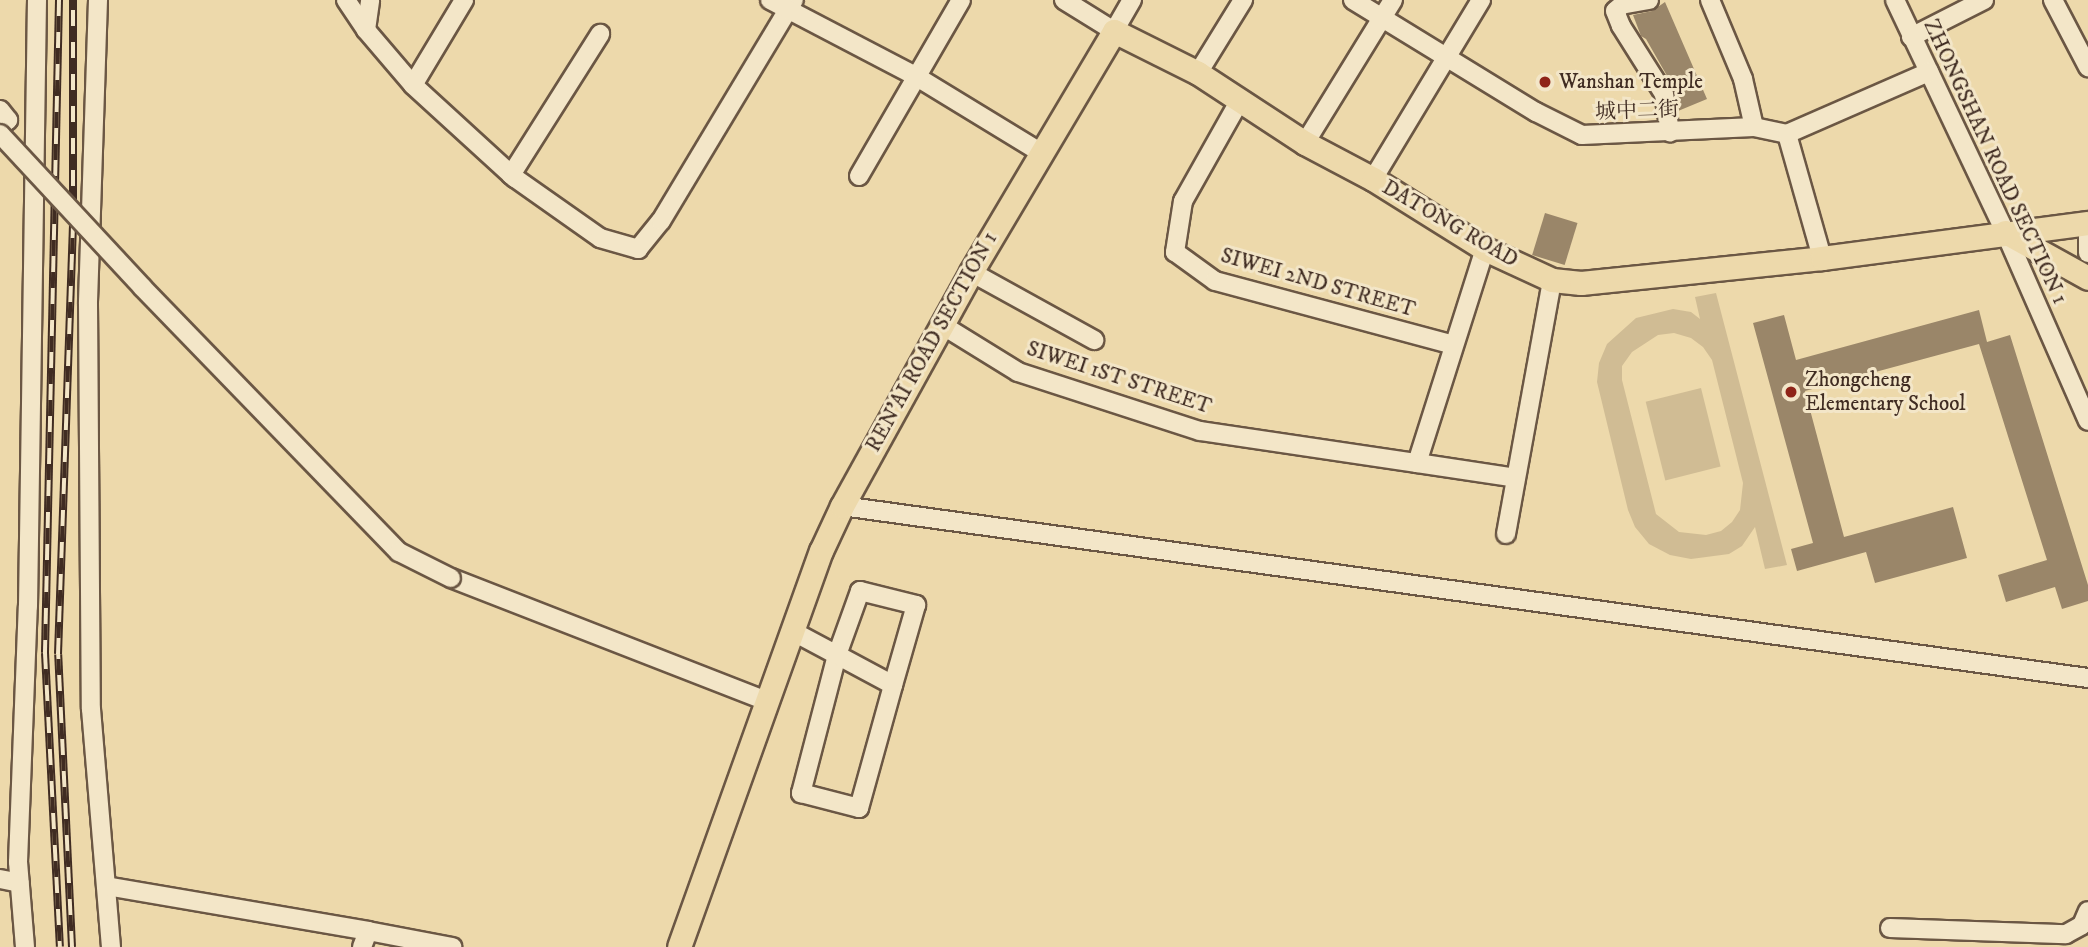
<!DOCTYPE html>
<meta charset="utf-8">
<style>
body{margin:0}
#map{position:relative;width:2088px;height:947px;overflow:hidden;background:#edd9ab;font-family:"IM FELL DW Pica","Noto Serif TC",serif}
div>[style]{position:absolute}
.green>*{inset:0;background:#d0bc94;transform-origin:0 0}
.building>*{inset:0;background:#9a8669;transform-origin:0 0}
.roads{filter:drop-shadow(2px 0 #6b5744) drop-shadow(-2px 0 #6b5744) drop-shadow(0 2px #6b5744) drop-shadow(0 -2px #6b5744)}
.minor>*{height:18px;margin:-9px;padding:0 9px;transform-origin:9px;border-radius:9px;background:#f3e6c8}
.major>*{height:23px;margin:-11.5px;padding:0 11.5px;transform-origin:11.5px;border-radius:11.5px;background:#edd9ab}
.rail>*{height:8px;margin-top:-4px;transform-origin:0;background:repeating-linear-gradient(90deg,#f3e6c8 0 16px,#402c22 0 32px);box-sizing:border-box;border-block:2px solid #402c22}
.bridges{filter:drop-shadow(2px 0 #6b5744) drop-shadow(-2px 0 #6b5744) drop-shadow(0 2px #6b5744) drop-shadow(0 -2px #6b5744)}
.minor-bridge>*{height:18px;margin:-9px;padding:0 9px;transform-origin:9px;border-radius:9px;background:#f3e6c8}
.dots>*{width:19px;height:19px;translate:-50% -50%;box-sizing:border-box;border:4px solid #f3e6c8;border-radius:50%}
span{translate:-50% -50%;white-space:nowrap;text-align:center;line-height:1.15;-webkit-text-stroke:6px #f3e6c8;paint-order:stroke}
.poi-label{font-size:21px;color:#402c22}
.left{translate:0 -50%;text-align:left}
.street-label{font-size:21px;color:#402c22}
</style>
<div id="map">
<div class="green">
<i style="clip-path:polygon(evenodd,1716px 293px,1787px 565px,1765px 569px,1755px 527px,1742px 546px,1729px 554px,1691px 559px,1670px 555px,1649px 544px,1635px 527px,1628px 510px,1597px 382px,1599px 363px,1607px 344px,1636px 318px,1673px 309px,1691px 312px,1700px 319px,1695px 297px,1716px 293px,1674px 333px,1691px 338px,1703px 347px,1712px 360px,1743px 483px,1740px 510px,1732px 522px,1721px 531px,1706px 535px,1679px 532px,1656px 514px,1622px 380px,1622px 366px,1632px 352px,1658px 335px,1674px 333px)"></i>
<i style="left:1701px;top:388px;width:81px;height:57px;rotate:76deg"></i>
</div>
<div class="building">
<i style="clip-path:polygon(1665px 2px,1707px 99px,1678px 111px,1674px 88px,1646px 39px,1641px 36px,1633px 15px,1652px 11px)"></i>
<i style="left:1545px;top:213px;width:34px;height:44px;rotate:17deg"></i>
<i style="clip-path:polygon(1979px 310px,1987px 342px,2010px 335px,2088px 585px,2088px 601px,2062px 609px,2055px 587px,2006px 602px,1998px 575px,2047px 560px,1979px 344px,1805px 391px,1844px 537px,1953px 507px,1967px 558px,1875px 583px,1866px 552px,1797px 571px,1791px 549px,1813px 543px,1753px 323px,1784px 315px,1796px 360px)"></i>
</div>
<div class="roads">
<div class="minor">
<i style="left:98px;top:0;width:304px;rotate:91.9deg"></i>
<i style="left:88px;top:304px;width:405px;rotate:89.6deg"></i>
<i style="left:91px;top:709px;width:239px;rotate:85.2deg"></i>
<i style="left:346px;top:0;width:36px;rotate:56deg"></i>
<i style="left:366px;top:30px;width:72px;rotate:49.5deg"></i>
<i style="left:413px;top:85px;width:138px;rotate:42.4deg"></i>
<i style="left:515px;top:178px;width:104px;rotate:35.2deg"></i>
<i style="left:600px;top:238px;width:40px;rotate:16deg"></i>
<i style="left:638px;top:249px;width:36px;rotate:-51deg"></i>
<i style="left:661px;top:221px;width:258px;rotate:-59deg"></i>
<i style="left:770px;top:0;width:166px;rotate:27.6deg"></i>
<i style="left:917px;top:77px;width:144px;rotate:31.4deg"></i>
<i style="left:1064px;top:0;width:59px;rotate:31.8deg"></i>
<i style="left:1114px;top:31px;width:36px;rotate:-60deg"></i>
<i style="left:1353px;top:0;width:215px;rotate:31.5deg"></i>
<i style="left:1536px;top:112px;width:51px;rotate:26.6deg"></i>
<i style="left:1582px;top:135px;width:172px;rotate:-2.7deg"></i>
<i style="left:1754px;top:127px;width:34px;rotate:12deg"></i>
<i style="left:1787px;top:134px;width:129px;rotate:74.2deg"></i>
<i style="left:1649px;top:0;width:27px;rotate:170deg"></i>
<i style="left:1622px;top:5px;width:9px;rotate:139deg"></i>
<i style="left:1615px;top:11px;width:16px;rotate:68deg"></i>
<i style="left:1621px;top:26px;width:80px;rotate:57.7deg"></i>
<i style="left:1664px;top:94px;width:39px;rotate:81deg"></i>
<i style="left:1710px;top:0;width:86px;rotate:67.3deg"></i>
<i style="left:1743px;top:79px;width:49px;rotate:77.1deg"></i>
<i style="left:1895px;top:0;width:257px;rotate:64.6deg"></i>
<i style="left:2005px;top:232px;width:206px;rotate:66.3deg"></i>
<i style="left:2053px;top:0;width:76px;rotate:62.4deg"></i>
<i style="left:366px;top:30px;width:30px;rotate:-82deg"></i>
<i style="left:1911px;top:37px;width:82px;rotate:-26.9deg"></i>
<i style="left:1198px;top:73px;width:86px;rotate:-58.3deg"></i>
<i style="left:413px;top:85px;width:99px;rotate:-59deg"></i>
<i style="left:1240px;top:100px;width:116px;rotate:119.4deg"></i>
<i style="left:1183px;top:201px;width:52px;rotate:98.9deg"></i>
<i style="left:1175px;top:252px;width:49px;rotate:35.9deg"></i>
<i style="left:1215px;top:281px;width:247px;rotate:15deg"></i>
<i style="left:0;top:110px;width:13px;rotate:51deg"></i>
<i style="left:8px;top:120px;width:11px;rotate:139deg"></i>
<i style="left:1787px;top:134px;width:155px;rotate:-23.6deg"></i>
<i style="left:1305px;top:143px;width:168px;rotate:-58.4deg"></i>
<i style="left:511px;top:175px;width:167px;rotate:-57.7deg"></i>
<i style="left:859px;top:176px;width:203px;rotate:-59.9deg"></i>
<i style="left:1373px;top:179px;width:209px;rotate:-58.9deg"></i>
<i style="left:2088px;top:237px;width:16px;rotate:90deg"></i>
<i style="left:971px;top:272px;width:141px;rotate:28.9deg"></i>
<i style="left:942px;top:325px;width:89px;rotate:31.7deg"></i>
<i style="left:1018px;top:372px;width:191px;rotate:18deg"></i>
<i style="left:1200px;top:431px;width:219px;rotate:8.4deg"></i>
<i style="left:1417px;top:463px;width:225px;rotate:-72.4deg"></i>
<i style="left:1417px;top:463px;width:100px;rotate:8.6deg"></i>
<i style="left:842px;top:506px;width:1258px;rotate:7.86deg"></i>
<i style="left:1506px;top:534px;width:258px;rotate:-79.7deg"></i>
<i style="left:451px;top:578px;width:339px;rotate:21.3deg"></i>
<i style="left:792px;top:631px;width:51px;rotate:28.1deg"></i>
<i style="left:837px;top:655px;width:143px;rotate:104.6deg"></i>
<i style="left:801px;top:793px;width:60px;rotate:14.5deg"></i>
<i style="left:859px;top:808px;width:128px;rotate:-74.5deg"></i>
<i style="left:893px;top:685px;width:64px;rotate:-151.8deg"></i>
<i style="left:837px;top:655px;width:68px;rotate:-70.2deg"></i>
<i style="left:860px;top:591px;width:58px;rotate:14deg"></i>
<i style="left:916px;top:605px;width:83px;rotate:106deg"></i>
<i style="left:0;top:879px;width:20px;rotate:11deg"></i>
<i style="left:106px;top:886px;width:266px;rotate:9.7deg"></i>
<i style="left:1890px;top:928px;width:176px;rotate:2deg"></i>
<i style="left:2066px;top:934px;width:18px;rotate:-29deg"></i>
<i style="left:2082px;top:925px;width:15px;rotate:-67deg"></i>
<i style="left:25px;top:947px;width:85px;rotate:-94.7deg"></i>
<i style="left:18px;top:862px;width:256px;rotate:-87.8deg"></i>
<i style="left:28px;top:606px;width:606px;rotate:-89.15deg"></i>
<i style="left:362px;top:947px;width:17px;rotate:-69deg"></i>
<i style="left:368px;top:931px;width:86px;rotate:10.8deg"></i>
</div>
<div class="major">
<i style="left:2005px;top:232px;width:95px;rotate:29deg"></i>
<i style="left:679px;top:947px;width:421px;rotate:-70.3deg"></i>
<i style="left:821px;top:551px;width:50px;rotate:-65deg"></i>
<i style="left:842px;top:506px;width:267px;rotate:-61.1deg"></i>
<i style="left:971px;top:272px;width:280px;rotate:-59.3deg"></i>
<i style="left:1114px;top:31px;width:94px;rotate:26.6deg"></i>
<i style="left:1198px;top:73px;width:128px;rotate:33.2deg"></i>
<i style="left:1305px;top:143px;width:77px;rotate:27.9deg"></i>
<i style="left:1373px;top:179px;width:132px;rotate:32deg"></i>
<i style="left:1485px;top:249px;width:74px;rotate:24.8deg"></i>
<i style="left:1552px;top:280px;width:29px;rotate:6deg"></i>
<i style="left:1581px;top:283px;width:242px;rotate:-5.9deg"></i>
<i style="left:1822px;top:258px;width:268px;rotate:-7.5deg"></i>
</div>
</div>
<div class="rail">
<i style="left:59px;top:0;width:653px;rotate:91.23deg"></i>
<i style="left:45px;top:653px;width:294px;rotate:87.1deg"></i>
<i style="left:72px;top:947px;width:293px;rotate:-92.7deg"></i>
<i style="left:58px;top:654px;width:436px;rotate:-88deg"></i>
<i style="left:73px;top:218px;width:218px;rotate:-90deg"></i>
</div>
<div class="bridges">
<div class="minor-bridge">
<i style="left:0;top:134px;width:209px;rotate:47.1deg"></i>
<i style="left:142px;top:287px;width:369px;rotate:45.9deg"></i>
<i style="left:399px;top:552px;width:58px;rotate:26.6deg"></i>
</div>
</div>
<div class="dots">
<i style="left:1545px;top:82px;background:#8f2418"></i>
<i style="left:1791px;top:392px;background:#8f2418"></i>
</div>
<div class="poi-label">
<span class="left" style="left:1559px;top:82px">Wanshan Temple</span>
<span class="left" style="left:1805px;top:392px">Zhongcheng<br>Elementary School</span>
</div>
<div class="street-label">
<span style="left:1637px;top:111px;rotate:-2deg">城中二街</span>
<span style="left:1995px;top:162px;rotate:65deg">ZHONGSHAN ROAD SECTION 1</span>
<span style="left:1450px;top:224px;rotate:30deg">DATONG ROAD</span>
<span style="left:1318px;top:283px;rotate:16deg">SIWEI 2ND STREET</span>
<span style="left:932px;top:342px;rotate:-61deg">REN'AI ROAD SECTION 1</span>
<span style="left:1119px;top:378px;rotate:18deg">SIWEI 1ST STREET</span>
</div>
</div>
